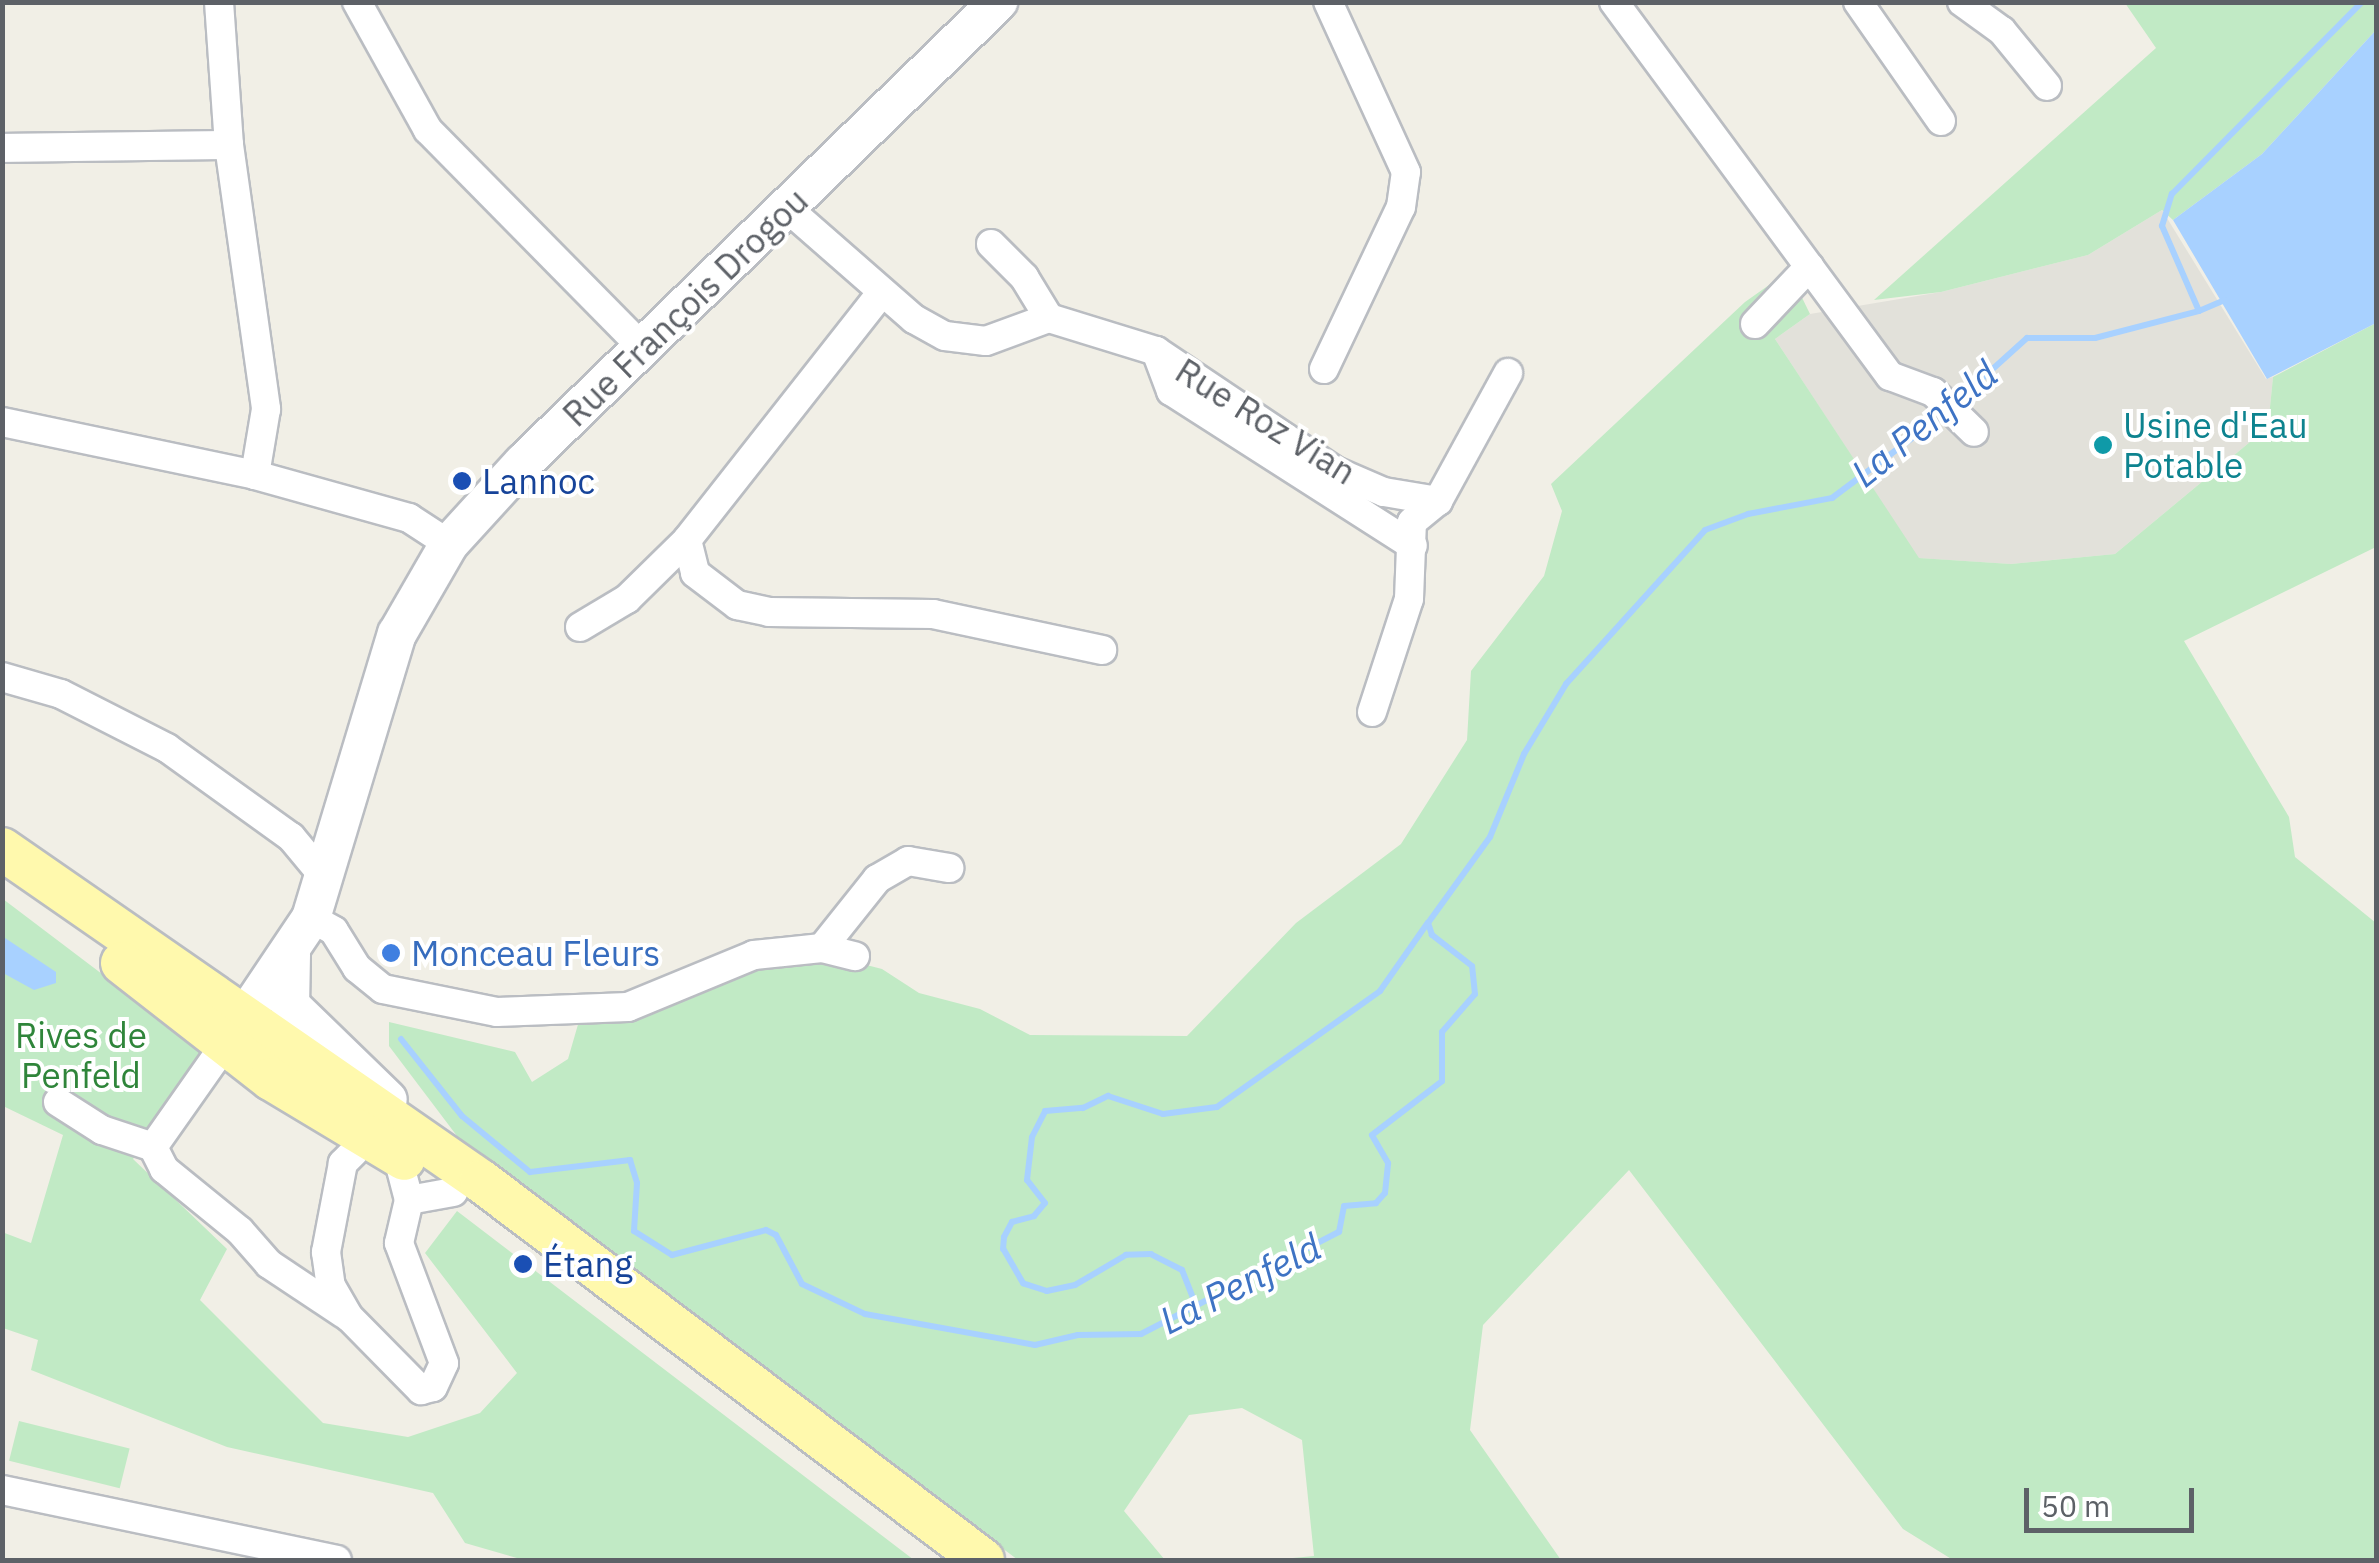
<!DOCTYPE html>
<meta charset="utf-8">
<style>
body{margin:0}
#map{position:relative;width:2379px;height:1563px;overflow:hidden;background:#f1efe6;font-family:"IBM Plex Sans",sans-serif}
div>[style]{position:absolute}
.industrial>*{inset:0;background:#e2e1da}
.green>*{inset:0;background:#c1eac5;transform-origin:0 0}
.water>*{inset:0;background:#a8d1ff}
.stream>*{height:6px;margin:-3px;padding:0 3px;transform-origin:3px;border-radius:3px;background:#a8d1ff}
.roads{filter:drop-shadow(2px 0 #babdc2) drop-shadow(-2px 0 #babdc2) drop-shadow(0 2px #babdc2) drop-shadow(0 -2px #babdc2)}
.street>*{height:28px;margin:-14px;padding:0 14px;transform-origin:14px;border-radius:14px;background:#fff}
.secondary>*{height:38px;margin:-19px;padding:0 19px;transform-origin:19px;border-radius:19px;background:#fff}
.primary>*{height:42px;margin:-21px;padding:0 21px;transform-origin:21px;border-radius:21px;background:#fff9ad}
.dots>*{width:28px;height:28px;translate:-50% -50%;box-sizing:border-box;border:5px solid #fff;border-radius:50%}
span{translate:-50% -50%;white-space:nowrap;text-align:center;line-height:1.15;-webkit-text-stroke:8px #fff;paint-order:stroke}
.street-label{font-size:35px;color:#5d6167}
.culture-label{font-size:35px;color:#0d838f}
.left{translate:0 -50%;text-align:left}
.transit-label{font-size:35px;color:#164399}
.shop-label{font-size:35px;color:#366cbe}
.park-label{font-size:35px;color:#2f853a}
.water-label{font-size:38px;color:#3e73c4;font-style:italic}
.frame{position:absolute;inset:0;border:5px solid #5d6167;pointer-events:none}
.scale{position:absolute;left:2024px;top:1488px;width:170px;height:45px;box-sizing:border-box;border:5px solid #5d6167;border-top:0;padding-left:12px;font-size:30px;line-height:35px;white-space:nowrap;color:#5d6167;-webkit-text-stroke:8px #fff;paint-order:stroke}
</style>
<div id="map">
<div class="industrial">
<i style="clip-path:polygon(2162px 210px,2266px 379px,2273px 377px,2268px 427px,2115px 554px,2011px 564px,1918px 558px,1775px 339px,1810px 314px,1941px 292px,2088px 255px)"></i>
</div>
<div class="green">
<i style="clip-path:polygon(2125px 3px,2376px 3px,2376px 30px,2262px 154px,2173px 220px,2162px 210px,2088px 255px,1941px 292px,1874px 300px,2156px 48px)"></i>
<i style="clip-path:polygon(1789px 271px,1810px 314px,1775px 339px,1919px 558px,2011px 564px,2115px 554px,2268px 427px,2273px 377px,2376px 323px,2376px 547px,2184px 641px,2289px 817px,2295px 857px,2376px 923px,2376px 1560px,1953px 1560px,1903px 1529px,1629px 1170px,1483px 1325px,1470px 1430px,1561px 1560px,1272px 1560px,1314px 1556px,1302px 1440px,1242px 1408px,1189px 1415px,1124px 1511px,1165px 1560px,1018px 1560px,457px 1136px,389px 1046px,389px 1022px,515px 1052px,532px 1082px,568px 1059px,579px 1021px,732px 968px,847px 960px,882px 969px,919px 993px,980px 1009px,1030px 1035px,1187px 1036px,1296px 923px,1401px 844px,1467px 740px,1471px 671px,1544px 576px,1562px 511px,1551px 484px,1745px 302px)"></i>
<i style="clip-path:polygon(3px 899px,205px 1052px,133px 1159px,227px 1249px,200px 1300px,323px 1423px,408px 1437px,480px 1413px,517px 1373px,425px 1253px,457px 1211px,914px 1560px,524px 1560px,465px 1543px,433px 1493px,227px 1447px,31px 1370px,38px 1340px,3px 1328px,2px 1232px,31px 1243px,63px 1135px,3px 1106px)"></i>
<i style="left:19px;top:1421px;width:114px;height:41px;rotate:14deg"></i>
</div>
<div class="water">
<i style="clip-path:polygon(2376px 30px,2376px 323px,2267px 379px,2173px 220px,2262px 154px)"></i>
<i style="clip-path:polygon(2px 936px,56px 972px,56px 983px,34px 990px,3px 973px)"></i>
</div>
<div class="stream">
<i style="left:2199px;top:311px;width:28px;rotate:-23deg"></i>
<i style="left:1955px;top:403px;width:97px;rotate:-42.1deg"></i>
<i style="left:2027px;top:338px;width:68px"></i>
<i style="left:2095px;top:338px;width:107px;rotate:-14.6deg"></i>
<i style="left:2199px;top:311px;width:93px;rotate:-113.5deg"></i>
<i style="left:2162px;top:226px;width:34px;rotate:-73deg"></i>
<i style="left:2172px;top:194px;width:270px;rotate:-45.3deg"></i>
<i style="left:401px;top:1039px;width:98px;rotate:51.6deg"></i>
<i style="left:462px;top:1116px;width:88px;rotate:39.5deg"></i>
<i style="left:530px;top:1172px;width:101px;rotate:-6.8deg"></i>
<i style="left:630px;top:1160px;width:24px;rotate:73deg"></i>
<i style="left:637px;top:1183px;width:48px;rotate:93.6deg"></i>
<i style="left:634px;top:1231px;width:45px;rotate:32.3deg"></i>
<i style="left:672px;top:1255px;width:97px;rotate:-14.9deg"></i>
<i style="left:766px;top:1230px;width:11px;rotate:27deg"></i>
<i style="left:776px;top:1235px;width:55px;rotate:62deg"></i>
<i style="left:802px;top:1284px;width:70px;rotate:25.5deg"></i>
<i style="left:865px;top:1314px;width:173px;rotate:10.3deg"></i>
<i style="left:1035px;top:1345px;width:44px;rotate:-13.1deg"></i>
<i style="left:1078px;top:1335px;width:63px;rotate:-0.9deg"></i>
<i style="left:1141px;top:1334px;width:223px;rotate:-27.3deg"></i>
<i style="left:1339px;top:1232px;width:26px;rotate:-79deg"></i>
<i style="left:1344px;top:1206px;width:32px;rotate:-5deg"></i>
<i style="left:1376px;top:1203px;width:13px;rotate:-48deg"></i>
<i style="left:1385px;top:1193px;width:30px;rotate:-84deg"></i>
<i style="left:1388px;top:1163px;width:32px;rotate:-120deg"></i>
<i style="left:1372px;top:1135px;width:88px;rotate:-37.6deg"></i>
<i style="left:1442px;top:1081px;width:49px;rotate:-90deg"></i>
<i style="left:1442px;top:1032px;width:50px;rotate:-49deg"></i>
<i style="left:1475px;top:994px;width:28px;rotate:-96deg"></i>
<i style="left:1472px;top:966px;width:51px;rotate:-142.2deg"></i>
<i style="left:1432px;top:935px;width:13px;rotate:-108deg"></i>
<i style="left:1428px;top:923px;width:106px;rotate:-54.2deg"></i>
<i style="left:1490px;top:837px;width:90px;rotate:-67.7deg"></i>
<i style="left:1524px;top:754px;width:82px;rotate:-59deg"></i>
<i style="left:1566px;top:684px;width:207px;rotate:-47.9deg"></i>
<i style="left:1705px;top:530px;width:46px;rotate:-20.4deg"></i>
<i style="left:1748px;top:514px;width:86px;rotate:-10.8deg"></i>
<i style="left:1832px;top:498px;width:139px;rotate:-36.8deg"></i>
<i style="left:1197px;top:1308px;width:41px;rotate:-111.5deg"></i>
<i style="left:1182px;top:1270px;width:35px;rotate:-153deg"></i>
<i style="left:1151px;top:1254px;width:25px;rotate:178deg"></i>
<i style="left:1126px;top:1255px;width:59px;rotate:149.5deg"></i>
<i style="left:1075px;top:1285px;width:29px;rotate:168deg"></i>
<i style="left:1047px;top:1291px;width:25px;rotate:-162deg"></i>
<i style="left:1023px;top:1283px;width:39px;rotate:-120deg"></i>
<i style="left:1003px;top:1249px;width:12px;rotate:-85deg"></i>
<i style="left:1004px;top:1237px;width:17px;rotate:-62deg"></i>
<i style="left:1012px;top:1222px;width:23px;rotate:-15deg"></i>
<i style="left:1034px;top:1216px;width:17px;rotate:-50deg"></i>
<i style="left:1045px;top:1203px;width:29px;rotate:-128deg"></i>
<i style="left:1027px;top:1180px;width:43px;rotate:-83.4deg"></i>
<i style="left:1032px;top:1137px;width:29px;rotate:-63deg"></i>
<i style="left:1045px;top:1111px;width:38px;rotate:-5deg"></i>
<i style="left:1083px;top:1108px;width:28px;rotate:-26deg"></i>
<i style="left:1108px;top:1096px;width:58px;rotate:18.1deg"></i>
<i style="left:1163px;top:1114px;width:54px;rotate:-7.4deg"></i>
<i style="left:1217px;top:1107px;width:200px;rotate:-35.4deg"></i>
<i style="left:1380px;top:991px;width:82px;rotate:-55deg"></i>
</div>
<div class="roads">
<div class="street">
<i style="left:219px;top:2px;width:143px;rotate:86deg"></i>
<i style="left:229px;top:145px;width:267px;rotate:82deg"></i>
<i style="left:266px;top:409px;width:67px;rotate:99.5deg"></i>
<i style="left:255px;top:475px;width:160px;rotate:15.6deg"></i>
<i style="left:409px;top:518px;width:48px;rotate:33deg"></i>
<i style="left:357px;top:2px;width:146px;rotate:61deg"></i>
<i style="left:428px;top:130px;width:305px;rotate:45.4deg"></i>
<i style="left:1614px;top:2px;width:465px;rotate:53.6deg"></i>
<i style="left:1890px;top:376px;width:46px;rotate:20.4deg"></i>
<i style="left:1933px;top:392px;width:57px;rotate:44.3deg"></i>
<i style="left:1858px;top:2px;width:145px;rotate:55.1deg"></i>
<i style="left:1962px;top:2px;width:49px;rotate:35.9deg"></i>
<i style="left:2002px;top:31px;width:71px;rotate:50.7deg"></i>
<i style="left:2px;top:148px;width:227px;rotate:-0.8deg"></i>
<i style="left:787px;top:208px;width:169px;rotate:41.2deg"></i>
<i style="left:914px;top:319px;width:35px;rotate:29deg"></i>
<i style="left:945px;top:336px;width:41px;rotate:7deg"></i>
<i style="left:986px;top:341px;width:67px;rotate:-20.1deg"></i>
<i style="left:991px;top:244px;width:47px;rotate:45deg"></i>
<i style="left:1024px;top:277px;width:48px;rotate:58.6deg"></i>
<i style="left:1049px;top:318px;width:112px;rotate:17.1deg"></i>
<i style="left:1156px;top:351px;width:218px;rotate:33.8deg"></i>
<i style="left:1337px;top:472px;width:51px;rotate:23.1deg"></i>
<i style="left:1384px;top:492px;width:55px;rotate:9.5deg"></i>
<i style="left:882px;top:292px;width:315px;rotate:128.2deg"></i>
<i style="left:687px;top:540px;width:34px;rotate:76deg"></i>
<i style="left:695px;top:573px;width:53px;rotate:37.3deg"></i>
<i style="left:737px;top:605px;width:33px;rotate:12deg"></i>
<i style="left:769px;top:612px;width:164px;rotate:0.7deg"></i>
<i style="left:933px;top:614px;width:173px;rotate:12deg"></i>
<i style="left:1755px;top:324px;width:79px;rotate:-46.5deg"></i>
<i style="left:1156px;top:351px;width:43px;rotate:69.4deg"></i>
<i style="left:1171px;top:391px;width:287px;rotate:32.6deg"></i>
<i style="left:1324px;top:369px;width:179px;rotate:-64.6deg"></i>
<i style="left:1401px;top:207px;width:35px;rotate:-82deg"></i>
<i style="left:1406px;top:172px;width:187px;rotate:-114.6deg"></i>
<i style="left:2px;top:422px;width:258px;rotate:11.8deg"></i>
<i style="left:580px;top:627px;width:55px;rotate:-30.8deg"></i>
<i style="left:627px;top:599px;width:84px;rotate:-44.5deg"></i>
<i style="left:2px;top:677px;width:61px;rotate:16.1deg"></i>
<i style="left:61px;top:694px;width:119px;rotate:27deg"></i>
<i style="left:167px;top:748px;width:153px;rotate:35.7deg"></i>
<i style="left:291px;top:837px;width:53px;rotate:50.3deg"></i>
<i style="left:1372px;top:712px;width:119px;rotate:-71.9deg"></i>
<i style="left:1409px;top:599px;width:77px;rotate:-87.8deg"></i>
<i style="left:1412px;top:522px;width:33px;rotate:-39deg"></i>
<i style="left:1438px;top:501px;width:146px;rotate:-61.3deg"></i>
<i style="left:311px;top:918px;width:26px;rotate:29deg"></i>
<i style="left:334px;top:931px;width:44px;rotate:58.1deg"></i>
<i style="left:357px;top:968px;width:33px;rotate:39deg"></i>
<i style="left:383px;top:989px;width:116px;rotate:11.4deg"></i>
<i style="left:497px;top:1012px;width:131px;rotate:-2.2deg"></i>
<i style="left:628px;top:1007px;width:136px;rotate:-22.4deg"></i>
<i style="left:754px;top:955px;width:68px;rotate:-5.9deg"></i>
<i style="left:822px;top:948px;width:34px;rotate:14deg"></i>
<i style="left:822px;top:948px;width:88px;rotate:-51.4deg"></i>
<i style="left:877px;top:879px;width:36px;rotate:-30deg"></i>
<i style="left:908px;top:861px;width:42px;rotate:9.7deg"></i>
<i style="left:58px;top:1102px;width:52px;rotate:32.5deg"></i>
<i style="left:102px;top:1130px;width:54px;rotate:18.4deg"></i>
<i style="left:153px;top:1147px;width:25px;rotate:63deg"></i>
<i style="left:164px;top:1169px;width:98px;rotate:39.2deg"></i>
<i style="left:240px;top:1231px;width:44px;rotate:48.7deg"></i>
<i style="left:269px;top:1264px;width:90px;rotate:33.7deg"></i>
<i style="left:153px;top:1147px;width:123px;rotate:-54.9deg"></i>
<i style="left:354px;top:1152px;width:16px;rotate:135deg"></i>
<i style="left:343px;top:1163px;width:91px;rotate:100.8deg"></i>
<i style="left:326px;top:1252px;width:34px;rotate:82deg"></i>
<i style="left:331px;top:1286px;width:36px;rotate:60deg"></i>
<i style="left:349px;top:1317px;width:103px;rotate:45.4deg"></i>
<i style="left:421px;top:1390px;width:12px;rotate:-14deg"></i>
<i style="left:433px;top:1387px;width:26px;rotate:-65deg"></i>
<i style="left:444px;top:1363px;width:128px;rotate:-110.6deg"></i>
<i style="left:399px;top:1243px;width:44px;rotate:-76.9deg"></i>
<i style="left:409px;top:1200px;width:48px;rotate:-104.6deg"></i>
<i style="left:409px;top:1200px;width:45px;rotate:-10.3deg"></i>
<i style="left:2px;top:1490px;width:342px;rotate:11.8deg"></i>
</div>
<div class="secondary">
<i style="left:291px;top:955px;width:50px;rotate:91.1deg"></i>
<i style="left:290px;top:1005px;width:136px;rotate:44.1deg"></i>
<i style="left:229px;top:1040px;width:147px;rotate:-56.1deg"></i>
<i style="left:311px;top:918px;width:297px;rotate:-73.2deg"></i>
<i style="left:397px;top:634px;width:104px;rotate:-60deg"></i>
<i style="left:449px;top:544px;width:111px;rotate:-47.6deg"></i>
<i style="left:524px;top:462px;width:661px;rotate:-44.14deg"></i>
</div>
<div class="primary">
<i style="left:2px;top:849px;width:583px;rotate:34.73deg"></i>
<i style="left:481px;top:1181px;width:629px;rotate:37.05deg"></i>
<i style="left:122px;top:963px;width:189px;rotate:37.9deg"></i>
<i style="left:271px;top:1079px;width:155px;rotate:31deg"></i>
</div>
</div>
<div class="dots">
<i style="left:2103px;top:445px;background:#0f9aa8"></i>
<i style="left:462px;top:481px;background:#1a4fb4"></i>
<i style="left:391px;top:953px;background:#3f7fe0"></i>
<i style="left:523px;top:1264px;background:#1a4fb4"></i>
</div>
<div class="street-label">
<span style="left:685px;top:307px;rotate:-44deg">Rue François Drogou</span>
<span style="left:1266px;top:421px;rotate:32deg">Rue Roz Vian</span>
</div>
<div class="culture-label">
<span class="left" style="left:2123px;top:445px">Usine d'Eau<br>Potable</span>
</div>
<div class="transit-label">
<span class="left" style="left:482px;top:481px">Lannoc</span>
<span class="left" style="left:543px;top:1264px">Étang</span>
</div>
<div class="shop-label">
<span class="left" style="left:411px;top:953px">Monceau Fleurs</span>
</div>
<div class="park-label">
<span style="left:81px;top:1055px">Rives de<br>Penfeld</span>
</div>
<div class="water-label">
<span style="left:1924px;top:423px;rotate:-39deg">La Penfeld</span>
<span style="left:1240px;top:1283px;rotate:-27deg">La Penfeld</span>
</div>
<div class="frame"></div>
<div class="scale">50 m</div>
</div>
